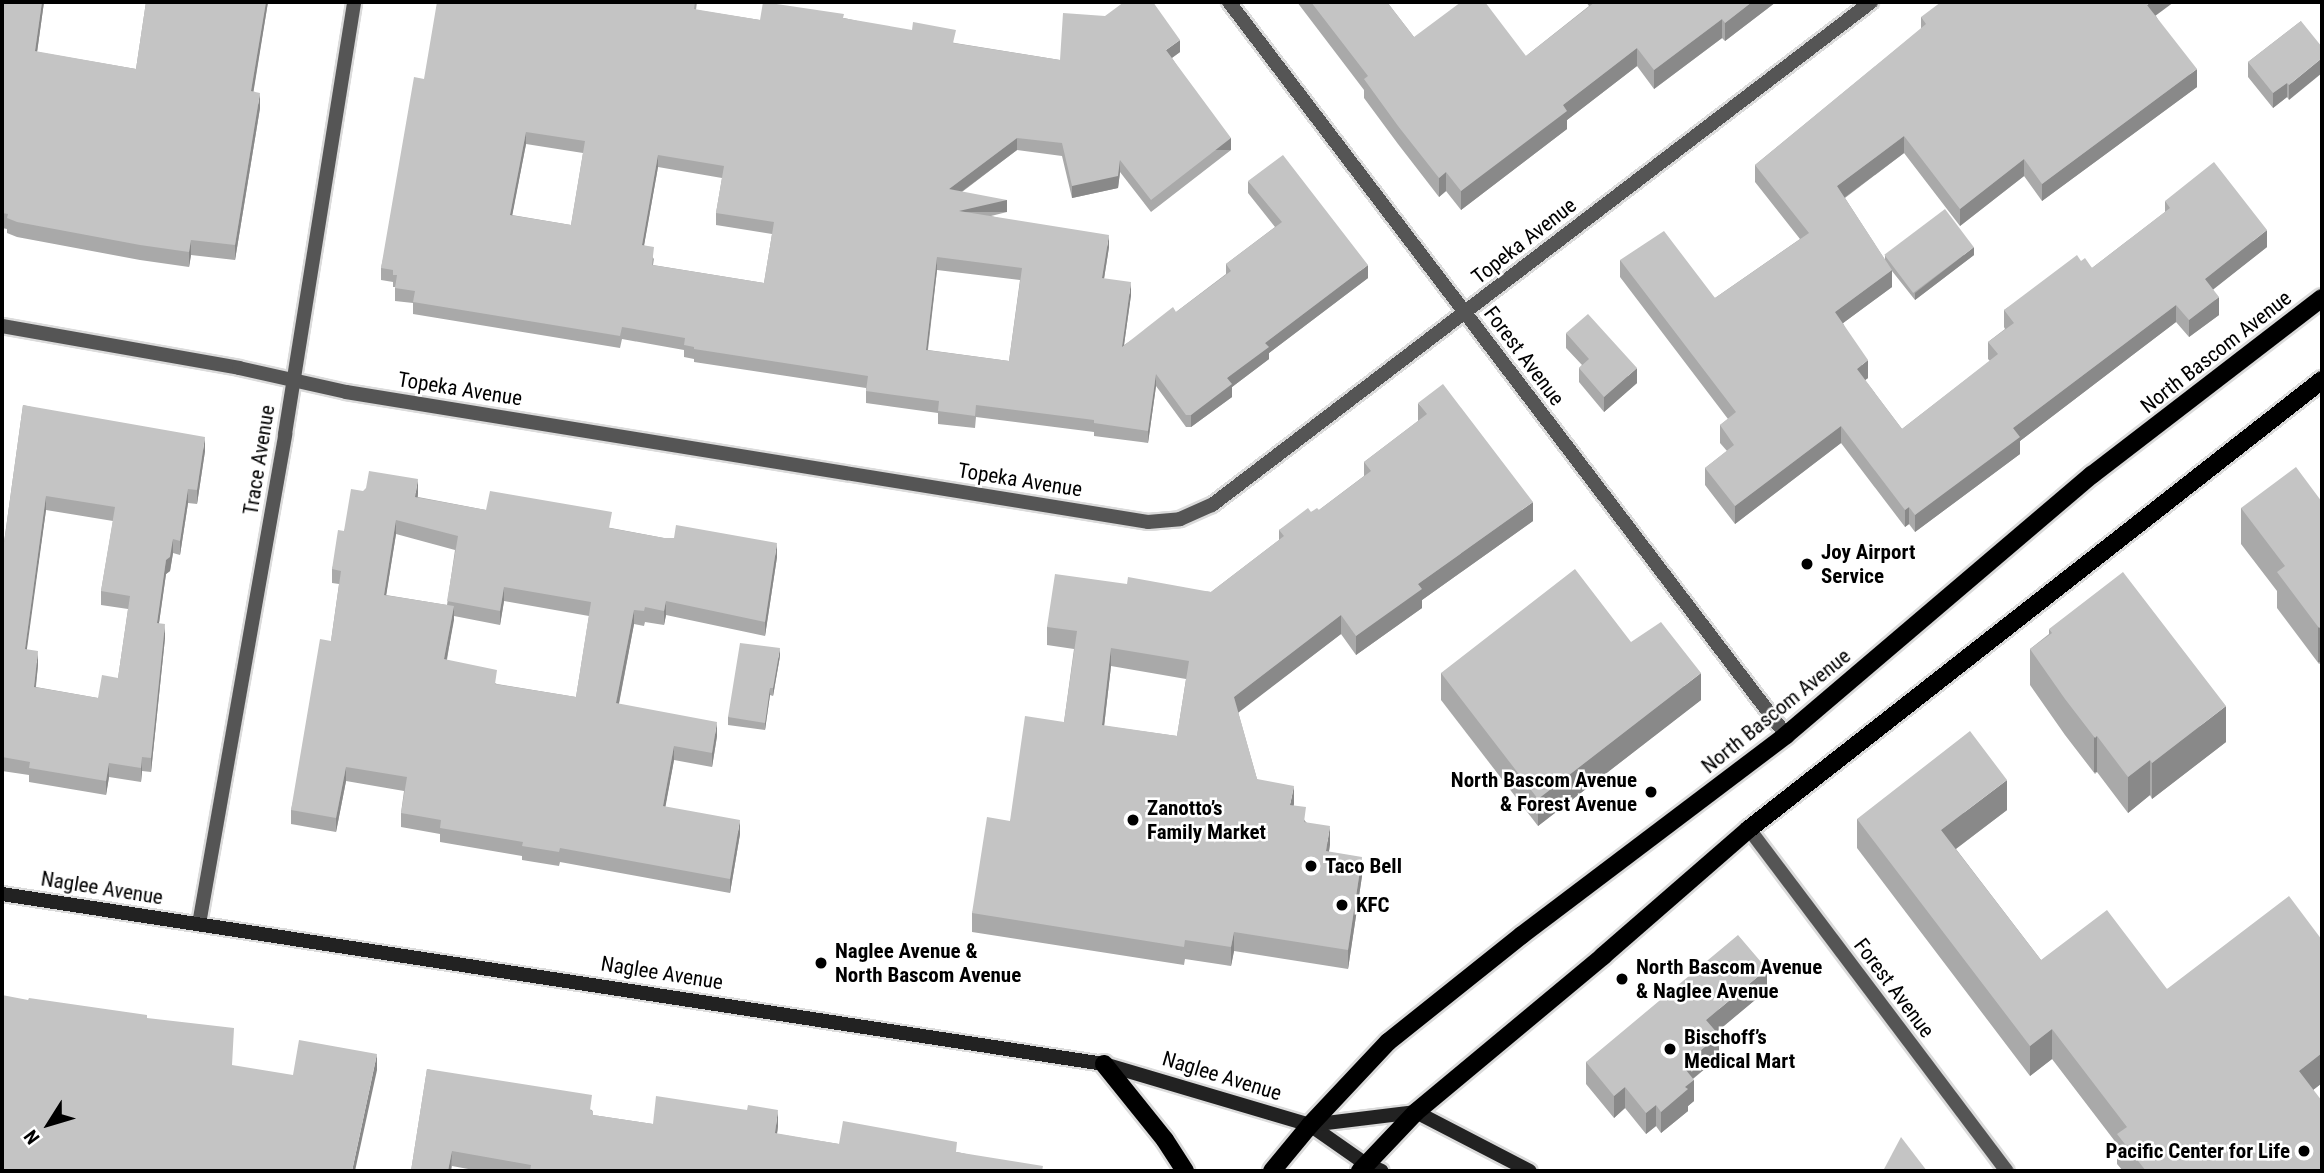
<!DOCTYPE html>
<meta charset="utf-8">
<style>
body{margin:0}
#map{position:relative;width:2324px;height:1173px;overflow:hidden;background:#fff;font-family:"Roboto Condensed",sans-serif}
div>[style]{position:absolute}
.roads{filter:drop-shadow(2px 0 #dbdbdb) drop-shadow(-2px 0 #dbdbdb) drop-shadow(0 2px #dbdbdb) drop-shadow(0 -2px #dbdbdb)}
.street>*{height:14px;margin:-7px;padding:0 7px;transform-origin:7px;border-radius:7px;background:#555}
.secondary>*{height:14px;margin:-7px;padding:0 7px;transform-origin:7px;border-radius:7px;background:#222}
.primary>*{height:18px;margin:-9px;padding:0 9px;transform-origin:9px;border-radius:9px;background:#000}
.wall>*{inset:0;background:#a9a9a9}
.shaded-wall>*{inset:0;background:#898989;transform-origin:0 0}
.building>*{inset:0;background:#c4c4c4;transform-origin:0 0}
.dots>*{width:19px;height:19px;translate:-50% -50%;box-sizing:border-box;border:4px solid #fff;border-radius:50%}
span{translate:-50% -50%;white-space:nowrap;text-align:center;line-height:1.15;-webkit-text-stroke:5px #fff;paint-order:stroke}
.street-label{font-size:21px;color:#000}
.poi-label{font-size:21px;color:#000;font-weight:700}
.left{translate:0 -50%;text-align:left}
.right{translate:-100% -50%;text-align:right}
.frame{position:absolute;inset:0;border:4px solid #000;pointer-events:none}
.north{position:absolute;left:14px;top:1089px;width:70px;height:70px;-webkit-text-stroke:5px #fff;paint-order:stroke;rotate:233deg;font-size:19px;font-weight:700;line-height:28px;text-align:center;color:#000}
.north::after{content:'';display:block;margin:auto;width:24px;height:32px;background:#000;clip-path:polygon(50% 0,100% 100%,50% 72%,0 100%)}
</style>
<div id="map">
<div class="roads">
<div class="street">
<i style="left:1229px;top:2px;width:921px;rotate:52.77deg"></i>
<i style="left:2px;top:326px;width:241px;rotate:10deg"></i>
<i style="left:239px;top:368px;width:110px;rotate:12.6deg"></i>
<i style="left:346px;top:392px;width:812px;rotate:9.21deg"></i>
<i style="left:1148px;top:522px;width:32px;rotate:-5deg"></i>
<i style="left:1180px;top:519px;width:35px;rotate:-24deg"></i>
<i style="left:1212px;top:505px;width:829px;rotate:-37.35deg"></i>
<i style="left:1749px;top:829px;width:428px;rotate:53deg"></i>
<i style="left:199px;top:924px;width:497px;rotate:-80deg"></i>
<i style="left:285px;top:434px;width:437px;rotate:-80.9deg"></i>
</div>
<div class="secondary">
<i style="left:2px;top:894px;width:1115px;rotate:8.77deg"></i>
<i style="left:1104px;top:1064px;width:215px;rotate:16.5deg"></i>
<i style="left:1310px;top:1125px;width:68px;rotate:34.9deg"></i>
<i style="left:1366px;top:1164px;width:17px;rotate:24deg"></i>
<i style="left:1310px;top:1125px;width:107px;rotate:-7deg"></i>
<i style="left:1416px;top:1112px;width:128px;rotate:27.4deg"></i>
</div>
<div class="primary">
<i style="left:1104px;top:1064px;width:97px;rotate:51.2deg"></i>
<i style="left:1165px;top:1140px;width:37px;rotate:57deg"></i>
<i style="left:1272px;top:1171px;width:60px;rotate:-50.4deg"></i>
<i style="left:1310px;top:1125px;width:114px;rotate:-46.8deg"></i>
<i style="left:1388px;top:1042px;width:171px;rotate:-38.6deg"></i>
<i style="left:1522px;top:935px;width:331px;rotate:-37.1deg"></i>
<i style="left:1786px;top:735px;width:402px;rotate:-40.4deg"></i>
<i style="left:2092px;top:475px;width:290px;rotate:-37.6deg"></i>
<i style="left:1360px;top:1171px;width:81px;rotate:-46.5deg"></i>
<i style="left:1416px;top:1112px;width:244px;rotate:-39.8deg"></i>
<i style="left:1603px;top:956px;width:194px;rotate:-41deg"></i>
<i style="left:1749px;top:829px;width:728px;rotate:-38.08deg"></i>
</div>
</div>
<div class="wall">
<i style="clip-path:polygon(2px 2px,44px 2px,37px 52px,136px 69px,146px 2px,268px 2px,253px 92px,260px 108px,235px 260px,191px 255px,189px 267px,140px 260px,17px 237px,7px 233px,7px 229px,2px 228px)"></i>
<i style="clip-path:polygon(evenodd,697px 2px,696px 10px,760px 20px,844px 18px,955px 43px,1060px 60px,1180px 52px,1172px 58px,1231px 150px,1151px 212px,1120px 172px,1118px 188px,1072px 198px,1062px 156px,1017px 150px,962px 192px,1007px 212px,991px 216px,1109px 247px,1104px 279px,1131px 295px,1124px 345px,1176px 312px,1226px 274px,1226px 264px,1275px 227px,1248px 193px,1248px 181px,1368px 278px,1269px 353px,1269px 359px,1232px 387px,1232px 397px,1191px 427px,1186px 427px,1156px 386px,1148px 443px,1094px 436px,1094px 432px,976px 417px,975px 428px,938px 424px,938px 413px,866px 403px,866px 388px,694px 362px,694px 359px,684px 357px,684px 350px,622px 339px,620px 348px,413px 314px,413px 303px,395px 301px,395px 287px,393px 287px,393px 282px,381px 280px,381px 268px,424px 79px,697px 2px,526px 144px,583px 153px,571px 225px,512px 215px,526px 144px,697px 2px,658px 167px,722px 178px,716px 213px,716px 225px,772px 234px,764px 283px,653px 265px,654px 259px,644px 245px,658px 167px,697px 2px,937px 270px,1020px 280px,1009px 361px,928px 350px,937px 270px)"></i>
<i style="clip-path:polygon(1297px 2px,1387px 2px,1414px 37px,1526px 56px,1589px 6px,1586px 2px,1776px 2px,1725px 41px,1722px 38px,1654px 89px,1637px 66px,1567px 120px,1567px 129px,1461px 210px,1446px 191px,1439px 197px,1398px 144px,1364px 98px,1364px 90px)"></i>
<i style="clip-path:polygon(2156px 16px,2197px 87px,2042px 201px,2024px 176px,1960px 226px,1904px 153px,1845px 198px,1885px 260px,1885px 256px,1974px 255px,1915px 300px,1892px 271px,1892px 287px,1843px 323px,1868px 378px,1865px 380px,1902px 429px,1990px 361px,1988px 359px,1988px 342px,2005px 329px,2004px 327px,2004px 310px,2081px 261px,2092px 268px,2165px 212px,2165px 201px,2267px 247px,2213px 289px,2219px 315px,2189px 337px,2176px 322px,2020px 441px,2020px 454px,1915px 532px,1909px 524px,1905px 527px,1841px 443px,1735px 524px,1705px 485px,1705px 468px,1727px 451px,1720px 443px,1720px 425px,1728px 419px,1620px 277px,1620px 260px,1715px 298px,1800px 239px,1755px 182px,1755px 165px,1921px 29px,1921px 17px)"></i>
<i style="clip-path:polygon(2301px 21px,2289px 100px,2287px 97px,2273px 108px,2248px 77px,2248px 62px)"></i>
<i style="clip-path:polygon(1566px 333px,1637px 383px,1604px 412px,1579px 382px,1579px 368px,1582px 365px,1566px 348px)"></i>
<i style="clip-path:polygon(evenodd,1418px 403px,1533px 521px,1422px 600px,1422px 608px,1356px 655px,1341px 634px,1238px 712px,1257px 779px,1293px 805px,1306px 822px,1330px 844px,1329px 852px,1362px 876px,1348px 969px,1234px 951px,1231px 966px,1185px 959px,1184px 965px,972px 932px,972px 913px,1010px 821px,1064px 722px,1074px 649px,1047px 645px,1047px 627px,1127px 584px,1211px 592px,1279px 540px,1279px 530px,1311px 512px,1319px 510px,1364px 476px,1364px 462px,1418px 421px,1418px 403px,1111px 666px,1186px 679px,1177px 736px,1104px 726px,1111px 666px)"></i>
<i style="clip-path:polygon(evenodd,23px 405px,205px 451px,197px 504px,188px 503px,180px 555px,173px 553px,170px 571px,166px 574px,159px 623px,165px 638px,151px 772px,142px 771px,141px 782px,109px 777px,106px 795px,29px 782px,29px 775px,2px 771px,2px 557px,23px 405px,46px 510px,113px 521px,101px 591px,101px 605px,128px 609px,118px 678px,98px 698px,36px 687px,38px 665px,26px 649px,46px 510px)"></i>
<i style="clip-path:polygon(evenodd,363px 491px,418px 493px,418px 497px,486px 510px,611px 528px,664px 538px,777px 557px,765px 636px,666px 615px,664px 625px,645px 622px,644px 626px,634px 624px,619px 704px,717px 736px,712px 767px,674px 760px,665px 807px,740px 834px,730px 893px,560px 862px,559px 866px,522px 860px,522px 856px,440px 842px,440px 834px,401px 827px,401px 813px,404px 791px,346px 781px,336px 832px,291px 824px,291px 810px,331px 641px,339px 584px,332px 583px,332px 569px,344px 531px,363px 491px,396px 534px,455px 550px,447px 605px,386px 595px,396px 534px,363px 491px,504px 601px,589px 616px,576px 697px,497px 684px,447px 660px,454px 616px,500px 625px,504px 601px)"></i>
<i style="clip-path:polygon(2322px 502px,2322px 662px,2319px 664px,2277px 608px,2277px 591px,2241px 544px,2241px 508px)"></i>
<i style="clip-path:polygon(2049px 629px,2226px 742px,2152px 799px,2150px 795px,2128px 813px,2097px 772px,2095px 774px,2065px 735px,2030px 685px,2030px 649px,2049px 634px)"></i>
<i style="clip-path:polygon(1631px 642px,1701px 700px,1538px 826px,1441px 700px,1441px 673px)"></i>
<i style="clip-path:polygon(780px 656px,773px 696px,770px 695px,765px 730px,728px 725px,728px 717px)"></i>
<i style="clip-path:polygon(2007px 810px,1956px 849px,2041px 960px,2167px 989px,2322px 940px,2322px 1083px,2313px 1090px,2322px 1171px,2123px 1171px,2117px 1164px,2117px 1144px,2052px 1059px,2030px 1076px,1857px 848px,1857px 819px)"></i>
<i style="clip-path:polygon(1767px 990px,1716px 1032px,1719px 1057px,1693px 1079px,1694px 1101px,1688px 1106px,1688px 1111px,1661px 1133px,1656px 1126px,1646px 1134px,1625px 1108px,1614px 1118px,1586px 1084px,1586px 1062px)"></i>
<i style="clip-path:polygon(427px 1069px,592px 1110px,593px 1115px,653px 1124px,778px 1126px,777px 1134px,839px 1144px,957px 1152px,1043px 1171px,479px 1171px,452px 1166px,451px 1171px,411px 1171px)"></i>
</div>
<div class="shaded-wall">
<i style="clip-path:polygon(42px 2px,44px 2px,35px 67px,35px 51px)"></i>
<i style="clip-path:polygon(266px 2px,268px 2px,251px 107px,251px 91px)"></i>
<i style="clip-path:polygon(1752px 2px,1776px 2px,1725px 41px,1725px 23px)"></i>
<i style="clip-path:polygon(2151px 2px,2174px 2px,2147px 22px,2147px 5px)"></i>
<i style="clip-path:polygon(1722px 19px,1722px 38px,1654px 89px,1654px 70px)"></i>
<i style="clip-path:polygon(1180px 40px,1180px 52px,1166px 62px,1166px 50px)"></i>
<i style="clip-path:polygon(1637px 48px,1637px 66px,1567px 120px,1567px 129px,1461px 210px,1461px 191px,1563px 105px)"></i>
<i style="clip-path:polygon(2322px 58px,2322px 73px,2289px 100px,2289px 85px)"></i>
<i style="clip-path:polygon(2197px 69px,2197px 87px,2042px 201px,2042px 184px)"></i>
<i style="clip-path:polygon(2287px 83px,2287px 97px,2273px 108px,2273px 93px)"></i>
<i style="clip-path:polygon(260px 93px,260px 108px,235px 260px,235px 245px)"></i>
<i style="clip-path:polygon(526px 132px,526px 144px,510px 227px,510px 215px)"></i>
<i style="clip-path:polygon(1904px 136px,1904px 153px,1837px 203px,1837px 186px)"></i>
<i style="clip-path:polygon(1017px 138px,1017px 150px,949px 201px,949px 189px)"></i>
<i style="left:1231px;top:138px;width:12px;height:101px;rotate:90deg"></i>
<i style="clip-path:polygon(658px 155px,658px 167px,642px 257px,642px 245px)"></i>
<i style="clip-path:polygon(2024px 159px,2024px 176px,1960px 226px,1960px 209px)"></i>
<i style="clip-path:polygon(1120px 160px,1120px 172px,1118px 188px,1072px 198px,1072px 186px)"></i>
<i style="clip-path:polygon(1446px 172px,1446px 191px,1439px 197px,1439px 178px)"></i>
<i style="left:1007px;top:200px;width:12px;height:49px;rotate:90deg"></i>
<i style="clip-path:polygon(2267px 230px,2267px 247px,2205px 296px,2205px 279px)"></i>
<i style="clip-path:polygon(1109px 235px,1109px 247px,1102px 291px,1102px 278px)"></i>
<i style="clip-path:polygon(191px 240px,191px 255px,189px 267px,189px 252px)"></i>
<i style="clip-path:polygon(1974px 247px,1974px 255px,1915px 300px,1915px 293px)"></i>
<i style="clip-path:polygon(937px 257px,937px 270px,926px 362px,926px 350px)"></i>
<i style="clip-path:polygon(1368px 265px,1368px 278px,1269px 353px,1269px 359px,1232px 387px,1232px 397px,1191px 427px,1191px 415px,1227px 378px,1265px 343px)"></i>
<i style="clip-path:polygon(1892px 270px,1892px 287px,1835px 329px,1835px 312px)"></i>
<i style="clip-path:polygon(1131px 282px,1131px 295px,1122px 359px,1122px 347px)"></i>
<i style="clip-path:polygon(2219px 297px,2219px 315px,2189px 337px,2189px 320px)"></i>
<i style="clip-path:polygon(2176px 305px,2176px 322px,2020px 441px,2020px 454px,1915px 532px,1915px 515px,2013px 428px)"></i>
<i style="clip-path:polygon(1868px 360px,1868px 378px,1857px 386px,1857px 369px)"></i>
<i style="clip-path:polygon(1637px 368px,1637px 383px,1604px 412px,1604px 397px)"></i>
<i style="clip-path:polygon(1156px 374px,1156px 386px,1148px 443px,1148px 431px)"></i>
<i style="clip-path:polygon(1841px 426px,1841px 443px,1735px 524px,1735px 506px)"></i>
<i style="clip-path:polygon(205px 437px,205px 451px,197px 504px,197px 490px)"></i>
<i style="clip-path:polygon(418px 479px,418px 493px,415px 511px,415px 497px)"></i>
<i style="clip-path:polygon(188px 489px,188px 503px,180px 555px,180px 541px)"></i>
<i style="clip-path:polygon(46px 496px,46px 510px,25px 663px,25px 649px)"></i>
<i style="clip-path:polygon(1533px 502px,1533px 521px,1422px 600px,1422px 608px,1356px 655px,1356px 636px,1418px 584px)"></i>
<i style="clip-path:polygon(1909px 507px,1909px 524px,1905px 527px,1905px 510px)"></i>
<i style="clip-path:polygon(396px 520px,396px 534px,384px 609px,384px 595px)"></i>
<i style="clip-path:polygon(173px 539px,173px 553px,170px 571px,166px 574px,157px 637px,157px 623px,166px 560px)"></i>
<i style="clip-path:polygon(777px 543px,777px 557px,765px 636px,765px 622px)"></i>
<i style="clip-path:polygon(504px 587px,504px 601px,500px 625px,500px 611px)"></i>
<i style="clip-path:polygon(666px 601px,666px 615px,664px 625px,664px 611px)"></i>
<i style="clip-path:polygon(454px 606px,454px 620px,444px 673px,444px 659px)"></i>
<i style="clip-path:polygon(634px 610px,634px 624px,616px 718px,616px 703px)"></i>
<i style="clip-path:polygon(1341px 615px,1341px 634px,1234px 716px,1234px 697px)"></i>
<i style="clip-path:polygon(165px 624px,165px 638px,151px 772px,151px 758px)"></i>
<i style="left:2322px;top:626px;width:36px;height:4px;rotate:90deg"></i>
<i style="clip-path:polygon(780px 648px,780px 656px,773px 696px,773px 688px)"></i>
<i style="clip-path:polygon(1111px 648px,1111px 666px,1102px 744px,1102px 725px)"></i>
<i style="clip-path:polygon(38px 651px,38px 665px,34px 701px,34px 687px)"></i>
<i style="clip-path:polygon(1701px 673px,1701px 700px,1538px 826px,1538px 799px)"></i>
<i style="clip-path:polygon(770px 688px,770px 695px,765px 730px,765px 723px)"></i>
<i style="clip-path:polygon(2226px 706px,2226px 742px,2152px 799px,2152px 763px)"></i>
<i style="clip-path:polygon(717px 722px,717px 736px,712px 767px,712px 753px)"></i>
<i style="left:2097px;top:736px;width:36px;height:3px;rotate:90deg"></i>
<i style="clip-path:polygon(674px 746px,674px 760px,663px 820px,663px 806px)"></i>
<i style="clip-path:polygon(142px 757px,142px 771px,141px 782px,141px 768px)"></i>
<i style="clip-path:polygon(2150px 760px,2150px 795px,2128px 813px,2128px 777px)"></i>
<i style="clip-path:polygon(109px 763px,109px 777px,106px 795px,106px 781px)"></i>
<i style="clip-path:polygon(346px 767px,346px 781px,336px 832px,336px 818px)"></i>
<i style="clip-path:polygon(2007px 780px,2007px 810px,1941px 860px,1941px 830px)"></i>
<i style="clip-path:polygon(1294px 786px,1294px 804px,1290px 824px,1290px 805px)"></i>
<i style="clip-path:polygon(740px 820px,740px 834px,730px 893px,730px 879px)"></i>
<i style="clip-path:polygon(1330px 826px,1330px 844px,1326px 870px,1326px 851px)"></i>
<i style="clip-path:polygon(1362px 857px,1362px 876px,1348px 969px,1348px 950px)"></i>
<i style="clip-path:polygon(1234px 932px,1234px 951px,1231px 966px,1231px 947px)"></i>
<i style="clip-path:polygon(1767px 969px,1767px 990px,1706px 1041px,1706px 1020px)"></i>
<i style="clip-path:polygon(2052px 1029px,2052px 1059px,2030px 1076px,2030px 1046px)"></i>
<i style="clip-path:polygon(1719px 1035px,1719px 1057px,1691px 1080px,1694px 1080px,1694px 1101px,1688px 1106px,1688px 1111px,1661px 1133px,1661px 1112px,1686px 1070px,1687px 1062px)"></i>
<i style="clip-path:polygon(2322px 1053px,2322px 1083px,2299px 1101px,2299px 1071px)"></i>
<i style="clip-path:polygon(377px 1054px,377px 1070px,355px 1171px,352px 1171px)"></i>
<i style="clip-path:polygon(1625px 1087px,1625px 1108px,1614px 1118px,1614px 1096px)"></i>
<i style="clip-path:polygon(1656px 1105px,1656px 1126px,1646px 1134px,1646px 1113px)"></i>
<i style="clip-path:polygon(778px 1110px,778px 1126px,775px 1149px,775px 1133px)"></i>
<i style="clip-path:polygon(452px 1151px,451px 1171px,448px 1171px)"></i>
</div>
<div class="building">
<i style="clip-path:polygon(2px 2px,42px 2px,35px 51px,136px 69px,146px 2px,266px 2px,251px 91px,260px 93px,235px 245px,191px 240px,189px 252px,140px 245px,17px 222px,7px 218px,8px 214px,2px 213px)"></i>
<i style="clip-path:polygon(evenodd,437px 2px,695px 2px,694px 9px,760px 20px,763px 2px,844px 14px,843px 18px,912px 30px,913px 22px,956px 30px,953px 43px,1060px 60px,1063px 13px,1105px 16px,1124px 2px,1153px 2px,1180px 40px,1166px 50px,1231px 138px,1151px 200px,1120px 160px,1118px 176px,1072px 186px,1062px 143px,1017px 138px,949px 189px,1007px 200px,959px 211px,1109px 235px,1102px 278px,1131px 282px,1122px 347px,1173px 307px,1176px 312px,1231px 271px,1226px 264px,1282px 222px,1248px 181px,1283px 155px,1368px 265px,1265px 343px,1269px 347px,1227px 378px,1232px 384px,1191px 415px,1186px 415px,1156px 374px,1148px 431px,1094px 423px,1094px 420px,976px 405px,975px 416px,938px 411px,939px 401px,866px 391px,868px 376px,694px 349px,694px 347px,684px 345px,685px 338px,622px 327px,620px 336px,413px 302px,415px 291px,395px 288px,397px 275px,393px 275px,393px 270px,381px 268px,414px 77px,424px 79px,437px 2px,526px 132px,585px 141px,571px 225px,510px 215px,526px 132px,437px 2px,658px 155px,724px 166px,716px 213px,774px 222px,764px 283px,652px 265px,654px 247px,642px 245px,658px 155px,437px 2px,937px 257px,1022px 268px,1009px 361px,926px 350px,937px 257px)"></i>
<i style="clip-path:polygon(1311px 2px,1387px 2px,1414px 37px,1461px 2px,1485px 2px,1526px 56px,1595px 2px,1752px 2px,1725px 23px,1722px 19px,1654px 70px,1637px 48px,1563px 105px,1567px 111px,1461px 191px,1446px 172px,1439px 178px,1398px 126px,1364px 79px,1368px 76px)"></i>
<i style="clip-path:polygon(1941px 2px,2151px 2px,2147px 5px,2197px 69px,2042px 184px,2024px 159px,1960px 209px,1904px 136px,1837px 186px,1892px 270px,1835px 312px,1868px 360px,1857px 369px,1902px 429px,1998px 354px,1988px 342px,2014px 323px,2004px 310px,2077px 255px,2081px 261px,2085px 258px,2092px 268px,2170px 208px,2165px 201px,2214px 162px,2267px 230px,2205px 279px,2219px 297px,2189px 320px,2176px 305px,2013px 428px,2020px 437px,1915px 515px,1909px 507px,1905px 510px,1841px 426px,1735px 506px,1705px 468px,1734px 445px,1720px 425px,1736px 412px,1620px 260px,1664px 231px,1715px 298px,1809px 233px,1755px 165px,1926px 24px,1921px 17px)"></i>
<i style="clip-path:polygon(2301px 21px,2322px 47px,2322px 58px,2289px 85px,2287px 83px,2273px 93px,2248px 62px)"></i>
<i style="left:1945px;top:209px;width:48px;height:76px;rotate:53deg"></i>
<i style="clip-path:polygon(1588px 314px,1637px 368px,1604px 397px,1579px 368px,1589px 359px,1566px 333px)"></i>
<i style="clip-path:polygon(evenodd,1443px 384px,1533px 502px,1418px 584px,1422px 589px,1356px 636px,1341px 615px,1234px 697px,1257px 779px,1294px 786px,1290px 805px,1306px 807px,1304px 822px,1330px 826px,1326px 851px,1362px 857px,1348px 950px,1234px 932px,1231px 947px,1185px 940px,1184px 947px,972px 913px,987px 817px,1010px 821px,1025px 716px,1064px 722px,1077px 631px,1047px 627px,1055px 574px,1127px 584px,1128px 577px,1211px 592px,1284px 536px,1279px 530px,1308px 508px,1311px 512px,1317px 508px,1319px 510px,1371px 471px,1364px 462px,1427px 414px,1418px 403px,1443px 384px,1111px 648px,1189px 661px,1177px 736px,1102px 725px,1111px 648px)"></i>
<i style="clip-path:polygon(evenodd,23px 405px,205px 437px,197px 490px,188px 489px,180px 541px,173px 539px,170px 557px,166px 560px,157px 623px,165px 624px,151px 758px,142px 757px,141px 768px,109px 763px,106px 781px,29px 768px,30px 762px,2px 757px,2px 557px,23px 405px,46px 496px,115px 507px,101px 591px,130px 596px,118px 678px,102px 675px,98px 698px,34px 687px,38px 651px,25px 649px,46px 496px)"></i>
<i style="clip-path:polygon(2296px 467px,2322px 502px,2322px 626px,2319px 628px,2277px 572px,2285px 566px,2241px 508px)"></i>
<i style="clip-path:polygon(evenodd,369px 471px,418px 479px,415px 497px,486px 510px,490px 491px,612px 512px,609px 528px,664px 538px,674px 538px,676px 525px,777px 543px,765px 622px,666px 601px,664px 611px,645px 607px,644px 611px,634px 610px,616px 703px,717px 722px,712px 753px,674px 746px,663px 806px,740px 820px,730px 879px,560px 848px,559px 852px,522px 846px,523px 842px,440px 828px,441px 820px,401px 813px,407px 777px,346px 767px,336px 818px,291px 810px,320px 639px,331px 641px,341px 571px,332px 569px,338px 530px,344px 531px,351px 489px,363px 491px,366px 488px,369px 471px,396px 520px,458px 536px,447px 601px,500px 611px,504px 587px,591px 602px,576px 697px,495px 684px,497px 670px,444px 659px,454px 606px,384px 595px,396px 520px)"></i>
<i style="clip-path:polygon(1575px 569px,1631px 642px,1661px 622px,1701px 673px,1538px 799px,1441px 673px)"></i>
<i style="clip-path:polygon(2123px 572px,2226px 706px,2152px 763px,2150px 760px,2128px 777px,2097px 736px,2095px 738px,2065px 699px,2030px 649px,2052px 633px,2049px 629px)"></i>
<i style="clip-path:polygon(740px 643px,780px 648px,773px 688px,770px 688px,765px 723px,728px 717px)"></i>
<i style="clip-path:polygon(1970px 731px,2007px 780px,1941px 830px,2041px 960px,2107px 910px,2167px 989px,2289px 896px,2322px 940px,2322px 1053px,2299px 1071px,2322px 1101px,2322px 1171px,2146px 1171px,2117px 1134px,2127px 1127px,2052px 1029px,2030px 1046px,1857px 819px)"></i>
<i style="clip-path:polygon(1738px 935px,1767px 969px,1706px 1020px,1719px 1035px,1687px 1062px,1691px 1065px,1686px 1070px,1694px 1080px,1685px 1087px,1688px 1089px,1661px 1112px,1656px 1105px,1646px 1113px,1625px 1087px,1614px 1096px,1586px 1062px)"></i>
<i style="clip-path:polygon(2px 995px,28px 1000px,29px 998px,147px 1015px,147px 1018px,234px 1028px,232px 1065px,293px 1075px,299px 1040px,377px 1054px,352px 1171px,2px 1171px)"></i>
<i style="clip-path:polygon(427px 1069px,592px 1095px,590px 1110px,593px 1111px,593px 1115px,653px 1124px,656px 1096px,747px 1110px,748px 1105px,778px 1110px,775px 1133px,839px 1144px,843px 1121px,957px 1142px,956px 1152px,1043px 1166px,1042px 1171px,530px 1171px,531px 1165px,452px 1151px,448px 1171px,411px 1171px)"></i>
<i style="clip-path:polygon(1901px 1137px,1927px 1171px,1883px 1171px)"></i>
</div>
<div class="dots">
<i style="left:1807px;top:564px;background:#000"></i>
<i style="left:1651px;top:792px;background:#000"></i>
<i style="left:1133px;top:820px;background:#000"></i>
<i style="left:1311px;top:866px;background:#000"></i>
<i style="left:1342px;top:905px;background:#000"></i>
<i style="left:821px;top:963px;background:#000"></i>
<i style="left:1622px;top:979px;background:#000"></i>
<i style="left:1670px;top:1049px;background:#000"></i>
<i style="left:2304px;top:1151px;background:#000"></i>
</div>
<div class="street-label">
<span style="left:1524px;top:241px;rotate:-38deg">Topeka Avenue</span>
<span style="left:2216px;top:352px;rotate:-38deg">North Bascom Avenue</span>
<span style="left:1524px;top:356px;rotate:53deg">Forest Avenue</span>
<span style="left:460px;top:389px;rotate:9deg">Topeka Avenue</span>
<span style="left:259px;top:460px;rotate:-81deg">Trace Avenue</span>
<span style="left:1020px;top:480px;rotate:9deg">Topeka Avenue</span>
<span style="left:1776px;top:711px;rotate:-39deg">North Bascom Avenue</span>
<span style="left:102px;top:888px;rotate:9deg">Naglee Avenue</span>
<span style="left:662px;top:973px;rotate:9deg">Naglee Avenue</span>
<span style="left:1894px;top:988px;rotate:53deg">Forest Avenue</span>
<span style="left:1222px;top:1076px;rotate:17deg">Naglee Avenue</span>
</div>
<div class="poi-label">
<span class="left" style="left:1821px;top:564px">Joy Airport<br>Service</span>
<span class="right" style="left:1637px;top:792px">North Bascom Avenue<br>&amp; Forest Avenue</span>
<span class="left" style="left:1147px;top:820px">Zanotto’s<br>Family Market</span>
<span class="left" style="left:1325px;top:866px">Taco Bell</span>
<span class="left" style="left:1356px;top:905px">KFC</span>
<span class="left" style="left:835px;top:963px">Naglee Avenue &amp;<br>North Bascom Avenue</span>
<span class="left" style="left:1636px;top:979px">North Bascom Avenue<br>&amp; Naglee Avenue</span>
<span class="left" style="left:1684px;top:1049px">Bischoff’s<br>Medical Mart</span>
<span class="right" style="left:2290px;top:1151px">Pacific Center for Life</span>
</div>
<div class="frame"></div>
<div class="north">N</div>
</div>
